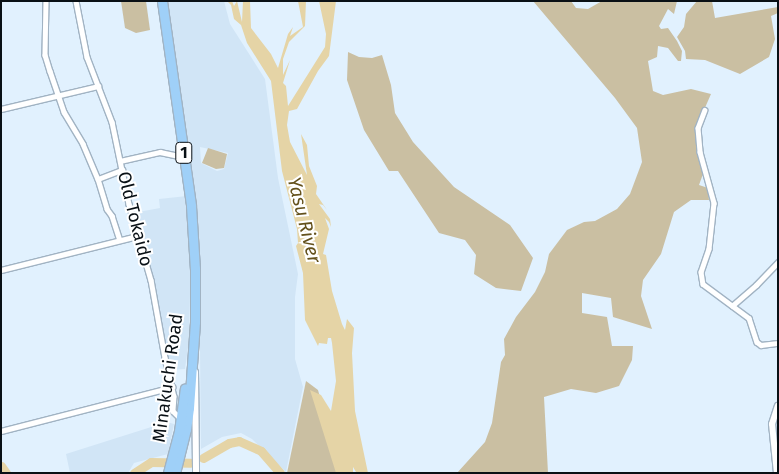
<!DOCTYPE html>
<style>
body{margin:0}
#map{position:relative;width:779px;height:474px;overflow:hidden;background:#e1f1fe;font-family:"Fira Sans",sans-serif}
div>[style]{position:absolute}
.built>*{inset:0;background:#d1e5f6}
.green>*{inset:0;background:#cabfa2}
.water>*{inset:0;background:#e5d4a6}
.river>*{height:9px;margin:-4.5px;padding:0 4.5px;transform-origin:4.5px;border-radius:4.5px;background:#e5d4a6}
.roads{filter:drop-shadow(1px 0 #a1b3c3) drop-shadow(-1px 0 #a1b3c3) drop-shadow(0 1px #a1b3c3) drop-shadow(0 -1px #a1b3c3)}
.street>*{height:4.5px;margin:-2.25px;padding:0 2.25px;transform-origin:2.25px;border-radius:2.25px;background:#fff}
.secondary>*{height:6px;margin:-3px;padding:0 3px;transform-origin:3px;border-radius:3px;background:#fff}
.highway>*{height:9px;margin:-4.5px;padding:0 4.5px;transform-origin:4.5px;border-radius:4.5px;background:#9fd0f8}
span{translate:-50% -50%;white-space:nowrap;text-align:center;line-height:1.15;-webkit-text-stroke:4px #fff;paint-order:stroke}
.shield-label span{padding:1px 4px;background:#fff;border:1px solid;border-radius:4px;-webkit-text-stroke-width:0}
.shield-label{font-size:16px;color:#091015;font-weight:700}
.street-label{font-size:18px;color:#091015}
.water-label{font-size:19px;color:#64511c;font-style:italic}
.frame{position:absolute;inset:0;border:2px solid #091015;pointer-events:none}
</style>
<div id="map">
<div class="built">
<i style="clip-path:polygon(evenodd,166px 1px,224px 1px,230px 24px,265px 79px,278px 178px,298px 274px,295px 297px,295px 359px,303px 387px,286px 472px,252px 439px,241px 433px,222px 437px,201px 449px,199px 247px,189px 159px,166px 1px,200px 147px,228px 153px,224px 169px,217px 171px,201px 163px,200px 147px)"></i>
<i style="clip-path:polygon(187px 196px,191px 248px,189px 340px,185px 369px,170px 370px,166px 357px,153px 278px,133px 213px,160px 208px,159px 199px)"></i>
<i style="clip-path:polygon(167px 422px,174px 424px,168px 454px,134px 463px,128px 473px,70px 473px,66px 454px)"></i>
</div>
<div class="green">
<i style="clip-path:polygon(121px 1px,146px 1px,150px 30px,136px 33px,125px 28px)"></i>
<i style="clip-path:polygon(533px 1px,571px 1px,576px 8px,588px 9px,602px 1px,677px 1px,674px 14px,668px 9px,659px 26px,661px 29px,668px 28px,677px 41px,682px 51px,681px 61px,678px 61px,668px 48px,658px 46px,657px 57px,648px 61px,653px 91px,663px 95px,691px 89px,711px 94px,697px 126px,698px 148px,703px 174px,699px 185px,708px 188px,709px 200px,691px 200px,674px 212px,661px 254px,643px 280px,641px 296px,652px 329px,613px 317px,611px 298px,582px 293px,582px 313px,607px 317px,612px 346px,633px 346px,632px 360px,619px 386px,596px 393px,571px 389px,544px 397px,548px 473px,457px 473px,485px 442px,492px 423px,501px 362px,505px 355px,504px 339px,516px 317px,535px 292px,545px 272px,549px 254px,567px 230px,584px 222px,595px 221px,617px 209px,630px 194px,642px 162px,637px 128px,615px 98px)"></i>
<i style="clip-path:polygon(697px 1px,712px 1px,715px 18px,778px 7px,778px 13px,771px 16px,775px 39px,769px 57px,740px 74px,705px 60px,686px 59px,685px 51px,677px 37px,684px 27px,686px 14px)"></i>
<i style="clip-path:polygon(348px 52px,359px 57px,372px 58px,382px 55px,391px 85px,395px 113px,413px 142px,454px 187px,510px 225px,533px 258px,521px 291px,496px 288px,474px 274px,476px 255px,465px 240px,439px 233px,398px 171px,389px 171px,364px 130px,347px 80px)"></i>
<i style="clip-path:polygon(208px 148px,227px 154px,224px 168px,216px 169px,202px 163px)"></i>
<i style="clip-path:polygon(306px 381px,318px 390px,334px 447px,337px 473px,287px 473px)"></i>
</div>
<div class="water">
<i style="clip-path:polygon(227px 1px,232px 1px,234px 6px,237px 1px,242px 22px,243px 1px,250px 1px,251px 28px,271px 54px,278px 68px,288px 34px,293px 27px,290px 36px,303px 27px,298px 1px,306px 1px,305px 26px,289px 42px,283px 59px,283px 75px,290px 60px,283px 83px,286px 86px,288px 106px,325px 47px,326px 34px,319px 1px,336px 1px,329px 56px,318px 71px,297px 109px,289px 111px,287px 125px,290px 142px,307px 175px,301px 134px,307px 145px,309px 166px,317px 186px,316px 194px,327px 210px,323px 205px,319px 204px,330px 219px,331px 227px,329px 222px,325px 218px,329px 229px,323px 254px,326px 255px,332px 291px,342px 324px,345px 330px,347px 319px,354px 328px,352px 353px,355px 411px,368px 473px,356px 472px,353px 467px,353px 473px,336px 473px,310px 390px,321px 395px,331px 411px,336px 381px,332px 343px,331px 338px,328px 338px,327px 344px,319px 343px,318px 346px,305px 320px,303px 273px,296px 246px,298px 243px,297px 229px,282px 171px,271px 81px,247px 43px,241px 25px,234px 19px,231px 5px)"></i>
</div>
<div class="river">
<i style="left:203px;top:458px;width:30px;rotate:-30deg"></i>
<i style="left:229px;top:443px;width:10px;rotate:-11deg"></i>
<i style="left:239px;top:441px;width:24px;rotate:24deg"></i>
<i style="left:261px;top:451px;width:29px;rotate:49deg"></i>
<i style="left:1px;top:466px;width:9px;rotate:54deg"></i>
<i style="left:134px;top:473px;width:20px;rotate:-33deg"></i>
<i style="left:151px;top:462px;width:39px;rotate:1deg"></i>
</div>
<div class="roads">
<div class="street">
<i style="left:46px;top:1px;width:54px;rotate:91.1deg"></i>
<i style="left:45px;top:55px;width:17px;rotate:73deg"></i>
<i style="left:50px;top:71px;width:43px;rotate:71.1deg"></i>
<i style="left:64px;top:112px;width:37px;rotate:59deg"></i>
<i style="left:83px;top:144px;width:38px;rotate:67deg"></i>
<i style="left:98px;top:179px;width:31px;rotate:73deg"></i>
<i style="left:107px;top:209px;width:9px;rotate:54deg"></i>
<i style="left:112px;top:216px;width:25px;rotate:72deg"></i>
<i style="left:76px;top:1px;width:57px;rotate:78.9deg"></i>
<i style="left:87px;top:57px;width:70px;rotate:69deg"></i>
<i style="left:112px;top:122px;width:84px;rotate:78.3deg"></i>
<i style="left:129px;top:204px;width:79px;rotate:73.9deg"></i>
<i style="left:151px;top:280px;width:79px;rotate:79.8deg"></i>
<i style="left:165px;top:358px;width:39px;rotate:77deg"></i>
<i style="left:174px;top:396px;width:15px;rotate:94deg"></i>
<i style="left:173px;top:411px;width:10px;rotate:45deg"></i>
<i style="left:1px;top:109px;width:100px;rotate:-13.3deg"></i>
<i style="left:705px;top:110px;width:19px;rotate:111deg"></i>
<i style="left:698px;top:128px;width:24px;rotate:85deg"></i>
<i style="left:700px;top:152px;width:53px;rotate:74.6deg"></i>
<i style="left:714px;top:203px;width:46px;rotate:96.2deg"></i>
<i style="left:709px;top:249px;width:24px;rotate:109deg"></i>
<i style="left:701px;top:272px;width:12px;rotate:81deg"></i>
<i style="left:703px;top:284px;width:57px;rotate:36.5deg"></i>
<i style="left:749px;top:318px;width:25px;rotate:72deg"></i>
<i style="left:757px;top:342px;width:5px;rotate:37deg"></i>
<i style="left:761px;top:345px;width:17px;rotate:-7deg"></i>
<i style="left:120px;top:161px;width:41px;rotate:-12.7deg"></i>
<i style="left:160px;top:152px;width:25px;rotate:12deg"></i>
<i style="left:98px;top:179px;width:26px;rotate:-21deg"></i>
<i style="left:1px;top:270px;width:140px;rotate:-14deg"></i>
<i style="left:732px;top:306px;width:32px;rotate:-41deg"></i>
<i style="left:756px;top:285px;width:32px;rotate:-46deg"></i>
<i style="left:1px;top:431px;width:177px;rotate:-14.4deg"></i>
</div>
<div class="secondary">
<i style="left:195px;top:372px;width:101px;rotate:89.4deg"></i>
<i style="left:777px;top:473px;width:49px;rotate:-95.8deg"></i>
<i style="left:772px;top:424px;width:19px;rotate:-72deg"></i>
</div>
<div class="highway">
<i style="left:162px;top:1px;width:207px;rotate:81.9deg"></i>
<i style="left:191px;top:206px;width:63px;rotate:86.4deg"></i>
<i style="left:195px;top:269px;width:53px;rotate:90deg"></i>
<i style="left:195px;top:322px;width:86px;rotate:94deg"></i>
<i style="left:189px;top:408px;width:21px;rotate:98deg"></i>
<i style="left:186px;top:429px;width:45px;rotate:104deg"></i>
<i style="left:168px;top:473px;width:43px;rotate:-75.3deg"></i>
<i style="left:179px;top:431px;width:43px;rotate:-82.1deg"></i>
</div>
</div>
<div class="shield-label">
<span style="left:184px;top:153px">1</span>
</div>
<div class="street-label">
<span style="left:135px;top:219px;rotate:76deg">Old Tokaido</span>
<span style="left:168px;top:378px;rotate:-82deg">Minakuchi Road</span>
</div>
<div class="water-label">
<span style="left:304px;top:220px;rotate:76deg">Yasu River</span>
</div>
<div class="frame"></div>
</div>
